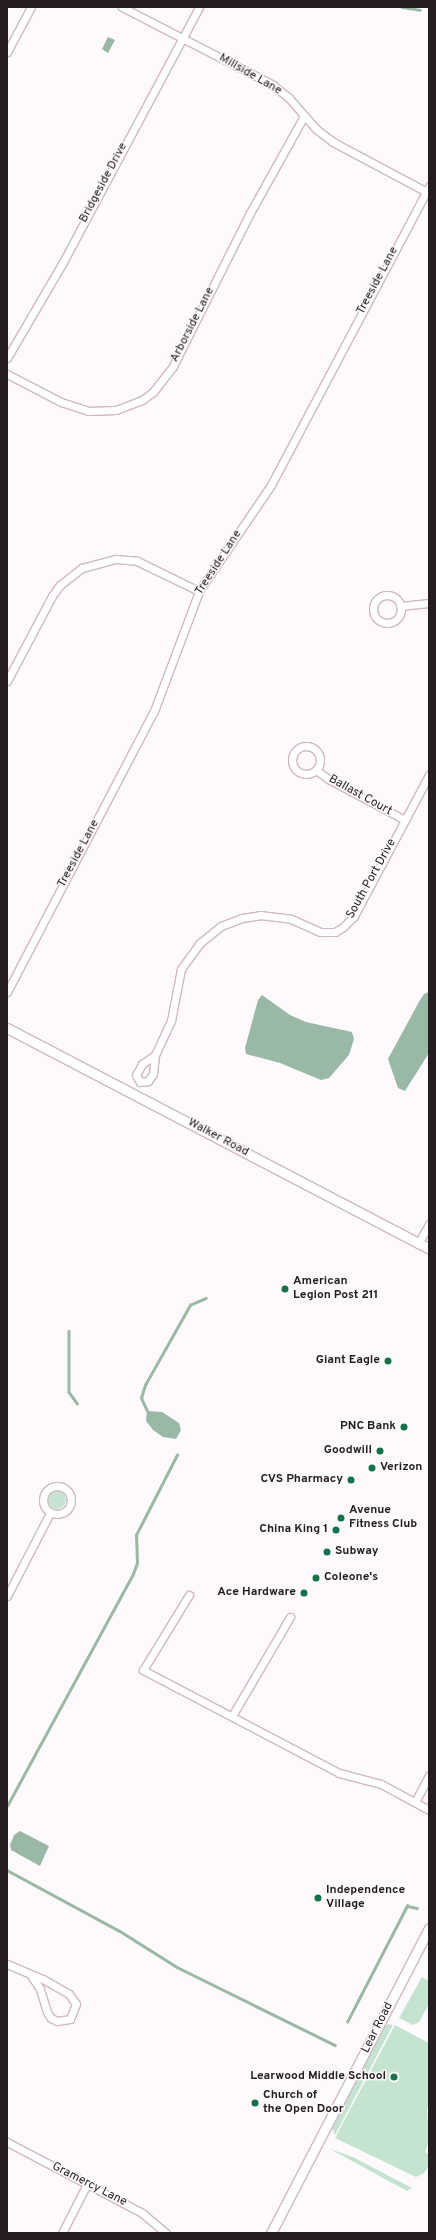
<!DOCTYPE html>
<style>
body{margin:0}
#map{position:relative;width:436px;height:2240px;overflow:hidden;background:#fef9fb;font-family:Overpass,sans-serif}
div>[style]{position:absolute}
.green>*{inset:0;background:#c5e3d1}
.round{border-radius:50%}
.water>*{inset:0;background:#9ab8a6}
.stream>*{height:2.5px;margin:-1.25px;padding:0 1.25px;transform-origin:1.25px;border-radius:1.25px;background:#9ab8a6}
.roads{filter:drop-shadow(1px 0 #d0b9c1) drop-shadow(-1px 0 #d0b9c1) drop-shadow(0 1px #d0b9c1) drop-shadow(0 -1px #d0b9c1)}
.minor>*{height:7px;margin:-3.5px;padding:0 3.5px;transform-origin:3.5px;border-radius:3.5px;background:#fff}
.minor>.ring{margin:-3.5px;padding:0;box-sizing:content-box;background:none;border:7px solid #fff;border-radius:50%}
.tertiary>*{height:9px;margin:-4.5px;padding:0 4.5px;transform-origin:4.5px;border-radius:4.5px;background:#fff}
.dots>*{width:11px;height:11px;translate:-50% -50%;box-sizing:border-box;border:2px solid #fef9fb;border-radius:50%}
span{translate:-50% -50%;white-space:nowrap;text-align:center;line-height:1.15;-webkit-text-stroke:3px #fef9fb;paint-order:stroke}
.street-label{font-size:12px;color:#251d20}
.poi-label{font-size:12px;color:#251d20;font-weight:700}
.left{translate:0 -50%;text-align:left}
.right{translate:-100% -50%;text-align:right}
.frame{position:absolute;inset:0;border:8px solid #251d20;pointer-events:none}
</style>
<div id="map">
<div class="green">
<i class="round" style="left:48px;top:1491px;width:18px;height:18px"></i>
<i style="clip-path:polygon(422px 1977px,429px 1981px,429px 2004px,419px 2022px,413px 2025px,399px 2018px)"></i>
<i style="clip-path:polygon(388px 2024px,393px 2025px,335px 2135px,332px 2127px,385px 2026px)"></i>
<i style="clip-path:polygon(395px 2025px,429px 2043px,429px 2104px,427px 2109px,429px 2141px,425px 2152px,429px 2154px,429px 2166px,424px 2173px,416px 2177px,335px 2138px)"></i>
<i style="clip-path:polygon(330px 2149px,353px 2157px,412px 2188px,407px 2191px)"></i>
</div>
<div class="water">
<i style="clip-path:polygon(108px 37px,115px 40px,108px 53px,102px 49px)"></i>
<i style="clip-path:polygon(429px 992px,429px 1053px,405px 1091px,398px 1088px,388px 1059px,420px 1000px,424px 994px)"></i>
<i style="clip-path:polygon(262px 995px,290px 1015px,306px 1022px,352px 1032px,354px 1039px,349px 1055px,329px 1078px,321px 1080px,280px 1063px,246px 1054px,245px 1048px,258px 1000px)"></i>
<i style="clip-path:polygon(147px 1411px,162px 1412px,179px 1423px,181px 1430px,176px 1439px,163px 1437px,153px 1430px,146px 1421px)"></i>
<i style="clip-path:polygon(20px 1831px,49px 1846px,40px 1866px,11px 1850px,10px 1845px,14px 1835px)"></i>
</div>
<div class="stream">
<i style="left:402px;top:7px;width:18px;rotate:9deg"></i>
<i style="left:69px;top:1331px;width:61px;rotate:90deg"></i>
<i style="left:69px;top:1392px;width:14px;rotate:54deg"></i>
<i style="left:147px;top:1411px;width:14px;rotate:-115deg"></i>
<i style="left:141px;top:1398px;width:14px;rotate:-73deg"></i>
<i style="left:145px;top:1385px;width:92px;rotate:-60.6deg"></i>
<i style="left:190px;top:1305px;width:17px;rotate:-24deg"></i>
<i style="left:7px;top:1806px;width:264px;rotate:-61.5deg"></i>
<i style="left:133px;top:1574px;width:12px;rotate:-70deg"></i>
<i style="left:137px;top:1563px;width:28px;rotate:-92deg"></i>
<i style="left:136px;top:1535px;width:90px;rotate:-62.9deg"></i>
<i style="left:7px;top:1870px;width:128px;rotate:28.4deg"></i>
<i style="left:120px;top:1931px;width:67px;rotate:32.3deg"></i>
<i style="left:177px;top:1967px;width:176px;rotate:26.3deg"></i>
<i style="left:347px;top:2022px;width:131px;rotate:-62.7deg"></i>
<i style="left:407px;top:1906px;width:10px;rotate:11deg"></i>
</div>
<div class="roads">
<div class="minor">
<i style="left:122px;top:7px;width:170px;rotate:27.3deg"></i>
<i style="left:273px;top:85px;width:21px;rotate:39deg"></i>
<i style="left:289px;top:98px;width:41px;rotate:48.9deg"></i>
<i style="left:316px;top:129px;width:21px;rotate:37deg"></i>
<i style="left:333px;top:142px;width:109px;rotate:28deg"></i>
<i style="left:7px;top:52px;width:51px;rotate:-61.9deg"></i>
<i style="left:7px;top:358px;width:109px;rotate:-59.7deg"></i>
<i style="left:62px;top:264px;width:291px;rotate:-61.9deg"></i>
<i style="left:7px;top:374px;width:61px;rotate:27.4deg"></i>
<i style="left:61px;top:402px;width:28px;rotate:18deg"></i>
<i style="left:88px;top:411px;width:28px;rotate:-2deg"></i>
<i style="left:116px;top:410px;width:28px;rotate:-21deg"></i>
<i style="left:142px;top:400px;width:14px;rotate:-36deg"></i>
<i style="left:153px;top:392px;width:33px;rotate:-52deg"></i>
<i style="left:173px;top:366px;width:171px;rotate:-63.3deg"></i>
<i style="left:250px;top:213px;width:111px;rotate:-60.9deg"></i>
<i class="ring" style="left:373px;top:595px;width:21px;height:21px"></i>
<i style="left:400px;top:606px;width:29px;rotate:-6deg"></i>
<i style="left:7px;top:681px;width:96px;rotate:-62.1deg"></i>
<i style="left:52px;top:596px;width:14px;rotate:-54deg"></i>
<i style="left:60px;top:585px;width:28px;rotate:-38deg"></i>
<i style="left:82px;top:568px;width:35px;rotate:-15deg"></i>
<i style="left:116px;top:559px;width:21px;rotate:5deg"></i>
<i style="left:137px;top:561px;width:69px;rotate:25.8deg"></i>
<i class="ring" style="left:292px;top:746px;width:21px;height:21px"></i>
<i style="left:316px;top:770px;width:17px;rotate:36deg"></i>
<i style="left:330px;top:780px;width:85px;rotate:28.1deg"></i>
<i style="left:7px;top:992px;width:317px;rotate:-62.4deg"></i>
<i style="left:154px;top:711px;width:128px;rotate:-69.4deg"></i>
<i style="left:199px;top:591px;width:128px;rotate:-55.8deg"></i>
<i style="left:271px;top:485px;width:338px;rotate:-62.1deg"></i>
<i style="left:155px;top:1055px;width:38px;rotate:-65deg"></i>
<i style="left:171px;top:1021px;width:53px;rotate:-79.1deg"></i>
<i style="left:181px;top:969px;width:32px;rotate:-54deg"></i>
<i style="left:200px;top:943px;width:27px;rotate:-39deg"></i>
<i style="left:221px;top:926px;width:22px;rotate:-21deg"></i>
<i style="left:242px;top:918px;width:18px;rotate:-9deg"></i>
<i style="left:260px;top:915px;width:31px;rotate:7deg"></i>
<i style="left:291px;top:919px;width:32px;rotate:24deg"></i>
<i style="left:320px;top:932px;width:15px"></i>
<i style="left:335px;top:932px;width:9px;rotate:-32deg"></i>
<i style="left:343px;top:927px;width:16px;rotate:-45deg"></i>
<i style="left:354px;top:916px;width:160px;rotate:-62deg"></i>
<i style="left:155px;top:1055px;width:19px;rotate:96deg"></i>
<i style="left:153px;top:1074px;width:9px;rotate:126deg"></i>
<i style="left:148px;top:1081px;width:8px;rotate:173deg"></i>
<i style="left:140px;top:1082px;width:8px;rotate:-120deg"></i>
<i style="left:136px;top:1075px;width:13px;rotate:-61deg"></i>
<i style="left:142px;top:1064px;width:16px;rotate:-35deg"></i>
<i style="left:418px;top:1244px;width:23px;rotate:-61deg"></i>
<i class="ring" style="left:43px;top:1486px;width:21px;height:21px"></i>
<i style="left:189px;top:1595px;width:88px;rotate:121.5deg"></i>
<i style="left:143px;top:1670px;width:221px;rotate:27.7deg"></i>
<i style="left:339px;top:1773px;width:43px;rotate:14.7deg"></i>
<i style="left:381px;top:1784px;width:55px;rotate:28.4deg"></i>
<i style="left:7px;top:1596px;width:93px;rotate:-62.6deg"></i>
<i style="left:232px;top:1716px;width:115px;rotate:-59.6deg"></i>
<i style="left:415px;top:1802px;width:30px;rotate:-62deg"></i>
<i style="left:7px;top:1964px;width:39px;rotate:23deg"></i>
<i style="left:43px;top:1979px;width:30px;rotate:30deg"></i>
<i style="left:69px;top:1994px;width:12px;rotate:55deg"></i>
<i style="left:76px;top:2004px;width:16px;rotate:112deg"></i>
<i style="left:70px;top:2019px;width:13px;rotate:171deg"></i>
<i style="left:57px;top:2021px;width:7px;rotate:-153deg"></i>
<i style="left:51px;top:2018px;width:7px;rotate:-124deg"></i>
<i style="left:47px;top:2012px;width:24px;rotate:-107deg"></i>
<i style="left:40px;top:1989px;width:17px;rotate:-123deg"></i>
<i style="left:7px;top:2142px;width:153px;rotate:27.7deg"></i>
<i style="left:142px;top:2213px;width:31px;rotate:40deg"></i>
<i style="left:62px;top:2233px;width:55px;rotate:-63deg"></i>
</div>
<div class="tertiary">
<i style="left:7px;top:1028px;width:476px;rotate:27.6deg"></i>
<i style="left:271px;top:2233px;width:343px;rotate:-62.6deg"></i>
</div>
</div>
<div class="dots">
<i style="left:285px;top:1289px;background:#10734a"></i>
<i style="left:388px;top:1361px;background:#10734a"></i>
<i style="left:404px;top:1427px;background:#10734a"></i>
<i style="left:380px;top:1451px;background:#10734a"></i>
<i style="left:372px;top:1468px;background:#10734a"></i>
<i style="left:351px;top:1480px;background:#10734a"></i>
<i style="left:341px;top:1518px;background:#10734a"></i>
<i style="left:336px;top:1530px;background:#10734a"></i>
<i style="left:327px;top:1552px;background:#10734a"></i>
<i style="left:316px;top:1578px;background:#10734a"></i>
<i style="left:304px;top:1593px;background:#10734a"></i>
<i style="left:318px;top:1898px;background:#10734a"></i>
<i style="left:394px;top:2077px;background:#10734a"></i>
<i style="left:255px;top:2103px;background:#10734a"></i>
</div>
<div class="street-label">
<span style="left:250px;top:75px;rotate:30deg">Millside Lane</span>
<span style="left:104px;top:183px;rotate:-62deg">Bridgeside Drive</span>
<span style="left:378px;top:281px;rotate:-62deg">Treeside Lane</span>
<span style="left:193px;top:325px;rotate:-63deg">Arborside Lane</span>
<span style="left:219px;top:563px;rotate:-57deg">Treeside Lane</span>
<span style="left:360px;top:796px;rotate:29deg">Ballast Court</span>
<span style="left:79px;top:854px;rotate:-62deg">Treeside Lane</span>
<span style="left:372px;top:879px;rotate:-61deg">South Port Drive</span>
<span style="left:218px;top:1138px;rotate:28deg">Walker Road</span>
<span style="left:378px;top:2028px;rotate:-63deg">Lear Road</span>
<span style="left:89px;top:2185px;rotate:27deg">Gramercy Lane</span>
</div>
<div class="poi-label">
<span class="left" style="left:293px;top:1289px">American<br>Legion Post 211</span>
<span class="right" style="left:380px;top:1361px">Giant Eagle</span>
<span class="right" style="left:396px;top:1427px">PNC Bank</span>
<span class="right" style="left:372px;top:1451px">Goodwill</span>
<span class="left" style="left:380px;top:1468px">Verizon</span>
<span class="right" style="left:343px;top:1480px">CVS Pharmacy</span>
<span class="left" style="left:349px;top:1518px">Avenue<br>Fitness Club</span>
<span class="right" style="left:328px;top:1530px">China King 1</span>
<span class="left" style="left:335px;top:1552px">Subway</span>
<span class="left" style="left:324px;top:1578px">Coleone's</span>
<span class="right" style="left:296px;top:1593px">Ace Hardware</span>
<span class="left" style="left:326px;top:1898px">Independence<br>Village</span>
<span class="right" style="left:386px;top:2077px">Learwood Middle School</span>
<span class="left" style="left:263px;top:2103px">Church of<br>the Open Door</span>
</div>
<div class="frame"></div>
</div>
